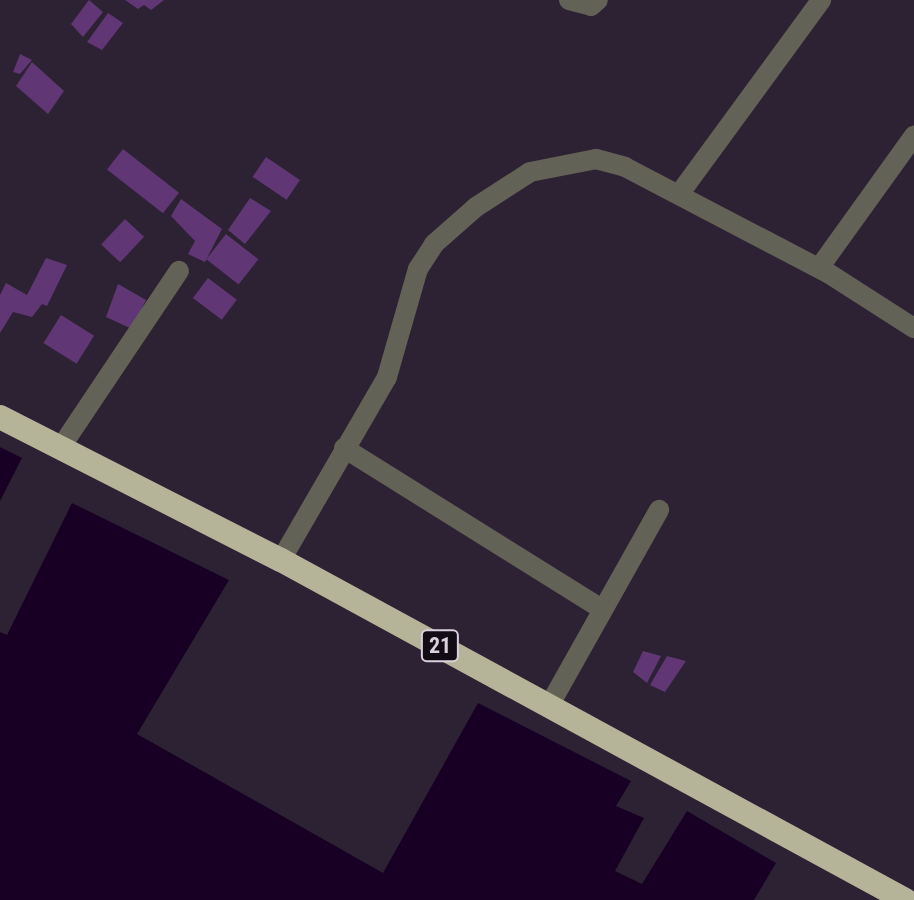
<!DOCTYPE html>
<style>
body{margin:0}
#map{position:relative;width:914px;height:900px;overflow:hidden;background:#2d2134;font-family:"Roboto Condensed",sans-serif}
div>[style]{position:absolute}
.water>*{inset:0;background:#180025}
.building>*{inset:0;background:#613675;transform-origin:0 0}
.minor>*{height:20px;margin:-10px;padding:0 10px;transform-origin:10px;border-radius:10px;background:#636256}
.highway>*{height:24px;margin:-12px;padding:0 12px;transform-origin:12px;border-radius:12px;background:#b6b498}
span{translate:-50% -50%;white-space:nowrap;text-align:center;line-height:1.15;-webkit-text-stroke:6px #120d15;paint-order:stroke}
.shield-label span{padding:2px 6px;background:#120d15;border:2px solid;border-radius:6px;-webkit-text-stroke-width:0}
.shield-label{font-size:22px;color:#d9d1dd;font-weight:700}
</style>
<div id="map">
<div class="water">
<i style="clip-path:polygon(0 447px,22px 458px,0 501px)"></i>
<i style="clip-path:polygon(72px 503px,229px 580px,137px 734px,383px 873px,478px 703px,631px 781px,616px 806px,644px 818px,615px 871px,642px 884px,687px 811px,776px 863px,754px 900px,0 900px,0 632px,7px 635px)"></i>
</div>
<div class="building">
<i style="clip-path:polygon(89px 0,103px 12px,83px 37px,71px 24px)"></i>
<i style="clip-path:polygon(125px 0,164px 0,151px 10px,144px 5px,138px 9px)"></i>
<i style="clip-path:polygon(108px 13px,123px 23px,102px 50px,87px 42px)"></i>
<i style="clip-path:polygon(20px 54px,32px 60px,20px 74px,13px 72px)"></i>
<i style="clip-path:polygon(32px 62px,64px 91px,48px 114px,16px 86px)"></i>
<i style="left:123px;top:149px;width:71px;height:26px;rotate:38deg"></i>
<i style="left:266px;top:157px;width:41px;height:24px;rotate:34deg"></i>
<i style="clip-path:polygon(250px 198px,271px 211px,245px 244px,228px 230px)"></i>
<i style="clip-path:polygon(181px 199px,222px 229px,205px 262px,188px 254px,195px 241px,171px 216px)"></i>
<i style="left:125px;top:219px;width:26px;height:35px;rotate:43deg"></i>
<i style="left:226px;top:234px;width:41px;height:32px;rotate:38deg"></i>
<i style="clip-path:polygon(46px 258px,67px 265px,47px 306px,42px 304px,32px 317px,13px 312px,0 333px,0 295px,6px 283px,27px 295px)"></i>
<i style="left:208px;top:278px;width:36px;height:25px;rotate:37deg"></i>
<i style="clip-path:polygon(118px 284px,146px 300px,132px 329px,106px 317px)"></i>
<i style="left:61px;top:315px;width:39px;height:33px;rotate:32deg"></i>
<i style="clip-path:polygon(643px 651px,661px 656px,647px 683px,633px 672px)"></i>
<i style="clip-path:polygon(667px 656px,686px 661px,665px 692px,650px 685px)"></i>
</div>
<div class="minor">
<i style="left:569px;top:0;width:23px;rotate:15deg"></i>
<i style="left:591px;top:6px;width:9px;rotate:-41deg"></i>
<i style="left:680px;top:193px;width:239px;rotate:-53.8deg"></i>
<i style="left:819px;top:268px;width:163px;rotate:-54.3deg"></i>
<i style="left:61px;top:447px;width:212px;rotate:-56.2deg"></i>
<i style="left:344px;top:448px;width:304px;rotate:32deg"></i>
<i style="left:281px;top:560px;width:211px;rotate:-59.9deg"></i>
<i style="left:387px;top:377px;width:112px;rotate:-74deg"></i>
<i style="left:418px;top:269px;width:30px;rotate:-57deg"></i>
<i style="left:434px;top:244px;width:56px;rotate:-41.4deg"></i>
<i style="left:476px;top:207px;width:64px;rotate:-32.9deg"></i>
<i style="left:530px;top:172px;width:67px;rotate:-11.1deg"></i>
<i style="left:596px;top:159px;width:30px;rotate:15deg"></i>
<i style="left:625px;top:167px;width:229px;rotate:27.6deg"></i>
<i style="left:828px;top:273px;width:102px;rotate:32.6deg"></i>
<i style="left:549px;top:706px;width:225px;rotate:-60.7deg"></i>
</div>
<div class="highway">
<i style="left:0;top:417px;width:315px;rotate:27deg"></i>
<i style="left:281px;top:560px;width:711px;rotate:28.58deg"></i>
</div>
<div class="shield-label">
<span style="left:440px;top:646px">21</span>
</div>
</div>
